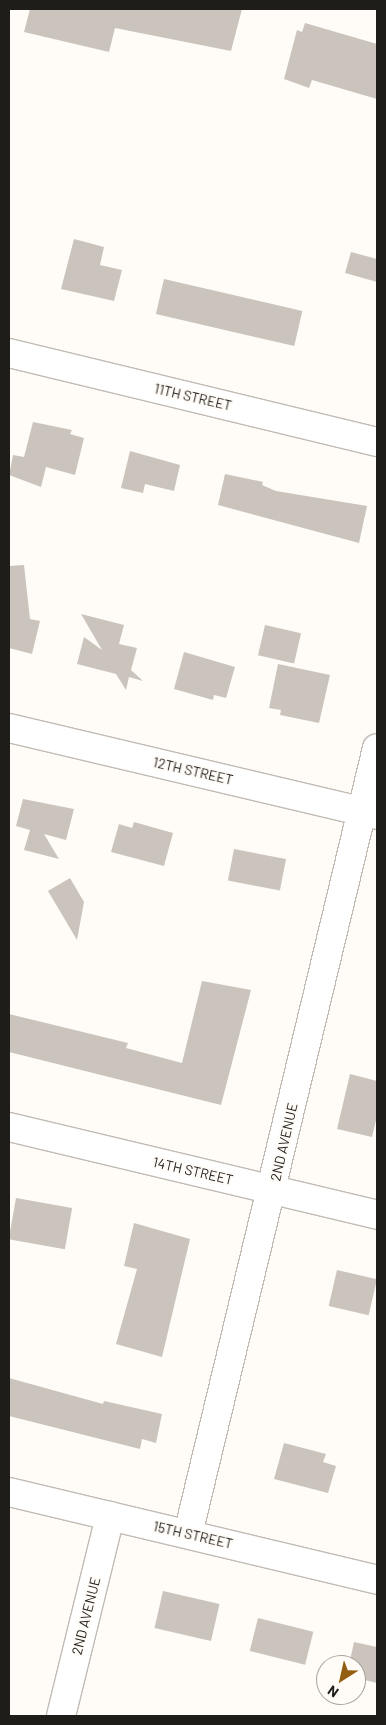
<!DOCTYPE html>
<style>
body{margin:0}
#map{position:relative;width:386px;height:1725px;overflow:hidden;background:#fffbf6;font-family:Barlow,sans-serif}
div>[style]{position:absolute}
.building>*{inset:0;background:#cbc4bd;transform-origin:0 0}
.roads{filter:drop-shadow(1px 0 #c1bbb4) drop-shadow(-1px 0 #c1bbb4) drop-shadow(0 1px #c1bbb4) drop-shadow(0 -1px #c1bbb4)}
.street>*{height:28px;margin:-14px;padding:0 14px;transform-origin:14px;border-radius:14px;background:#fff}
span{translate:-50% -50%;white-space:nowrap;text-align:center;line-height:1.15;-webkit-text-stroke:4px #fffbf6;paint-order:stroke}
.street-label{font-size:14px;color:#1f1d1a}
.frame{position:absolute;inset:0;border:10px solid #1f1d1a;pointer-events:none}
.north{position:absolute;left:316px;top:1655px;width:50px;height:50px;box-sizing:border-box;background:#fffbf6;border:1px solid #a5a29e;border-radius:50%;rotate:215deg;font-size:14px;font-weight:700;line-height:20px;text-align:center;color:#1f1d1a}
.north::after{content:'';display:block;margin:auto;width:18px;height:22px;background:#935d12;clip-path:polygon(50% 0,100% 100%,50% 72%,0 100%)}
</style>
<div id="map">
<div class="building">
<i style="clip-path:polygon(30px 9px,242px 9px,231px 51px,115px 28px,109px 52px,24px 32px)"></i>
<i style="clip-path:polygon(305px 23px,377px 44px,377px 99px,312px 80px,309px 88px,284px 79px,297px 30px,302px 32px)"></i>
<i style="clip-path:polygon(74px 239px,104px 247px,100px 265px,122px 270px,114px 301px,61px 289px)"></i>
<i style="clip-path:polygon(351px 252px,377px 259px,377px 282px,345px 273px)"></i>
<i style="left:164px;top:279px;width:142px;height:36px;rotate:13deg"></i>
<i style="clip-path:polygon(33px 422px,72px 430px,70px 434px,84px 438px,75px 475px,46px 467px,41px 487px,9px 475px,13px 455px,24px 457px)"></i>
<i style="clip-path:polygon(130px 451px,180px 465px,174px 491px,145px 484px,143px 493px,121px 488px)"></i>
<i style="clip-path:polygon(225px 474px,263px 482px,262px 485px,276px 491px,367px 506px,359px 543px,218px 505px)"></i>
<i style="clip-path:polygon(24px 565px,30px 619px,40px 621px,32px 654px,9px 648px,9px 566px)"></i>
<i style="clip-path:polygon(81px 614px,124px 625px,119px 644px,137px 648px,131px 670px,143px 681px,129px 677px,126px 690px,116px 674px,77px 664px,84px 637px,102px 650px)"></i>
<i style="left:265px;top:625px;width:37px;height:31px;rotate:13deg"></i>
<i style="clip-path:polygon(184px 652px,235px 667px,226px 698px,214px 695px,213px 700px,174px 689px)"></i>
<i style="clip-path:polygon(278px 664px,330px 675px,319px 723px,280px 715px,281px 710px,269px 708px)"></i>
<i style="clip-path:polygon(23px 799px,74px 809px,66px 840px,44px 834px,59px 859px,24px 850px,30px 830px,16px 826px)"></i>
<i style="clip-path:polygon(134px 822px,173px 833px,164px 866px,111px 852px,119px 824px,132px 828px)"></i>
<i style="left:234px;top:849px;width:53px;height:32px;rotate:11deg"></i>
<i style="clip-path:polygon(70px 878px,84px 902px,77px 940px,48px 891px)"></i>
<i style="clip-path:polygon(202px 981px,251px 990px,221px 1105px,9px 1052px,9px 1014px,128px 1043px,126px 1048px,182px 1063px)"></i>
<i style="clip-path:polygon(350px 1074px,377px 1081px,377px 1116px,372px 1137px,337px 1129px)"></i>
<i style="left:16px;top:1198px;width:57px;height:42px;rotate:10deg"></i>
<i style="clip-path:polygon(134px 1223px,190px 1239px,162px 1357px,116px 1344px,137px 1269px,124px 1266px)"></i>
<i style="left:337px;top:1270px;width:41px;height:37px;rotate:13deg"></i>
<i style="clip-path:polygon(9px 1378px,103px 1404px,104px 1401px,162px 1414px,156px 1443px,142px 1439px,140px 1449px,9px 1416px)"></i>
<i style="clip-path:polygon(284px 1443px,326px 1454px,323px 1462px,336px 1466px,328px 1493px,274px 1479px)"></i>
<i style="left:163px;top:1591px;width:58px;height:38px;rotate:13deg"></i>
<i style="left:258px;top:1618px;width:57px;height:34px;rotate:14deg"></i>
<i style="clip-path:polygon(354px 1642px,377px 1647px,377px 1683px,356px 1678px,356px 1665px,349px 1665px)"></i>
</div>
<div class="roads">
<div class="street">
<i style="left:9px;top:353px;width:379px;rotate:13.6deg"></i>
<i style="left:9px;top:728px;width:378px;rotate:13.3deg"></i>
<i style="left:9px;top:1127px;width:378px;rotate:13.4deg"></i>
<i style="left:9px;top:1492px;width:378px;rotate:13.4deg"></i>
<i style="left:188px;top:1534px;width:808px;rotate:-76.48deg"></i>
<i style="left:61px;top:1716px;width:206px;rotate:-76.2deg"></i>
</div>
</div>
<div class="street-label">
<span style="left:193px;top:397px;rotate:13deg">11TH STREET</span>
<span style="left:193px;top:771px;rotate:13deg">12TH STREET</span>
<span style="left:284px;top:1142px;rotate:-77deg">2ND AVENUE</span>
<span style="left:193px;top:1171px;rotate:13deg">14TH STREET</span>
<span style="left:193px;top:1535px;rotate:13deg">15TH STREET</span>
<span style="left:86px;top:1616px;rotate:-76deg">2ND AVENUE</span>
</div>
<div class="frame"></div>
<div class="north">N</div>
</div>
